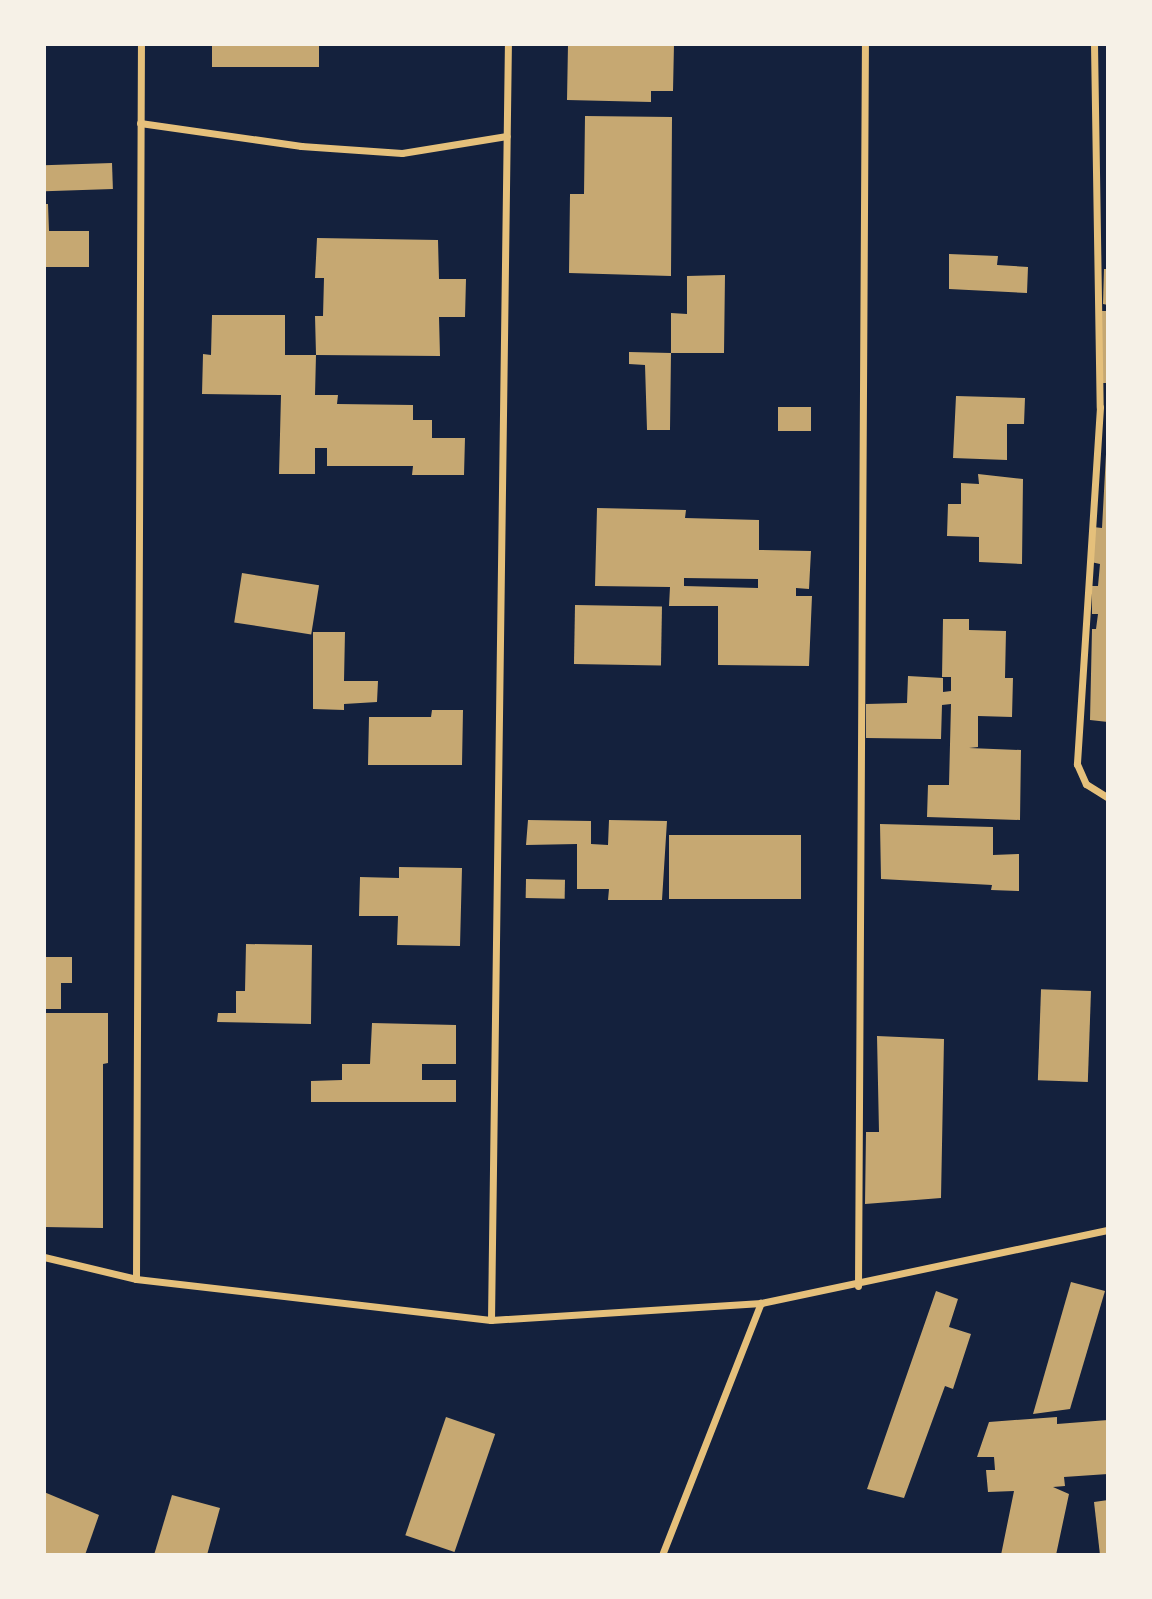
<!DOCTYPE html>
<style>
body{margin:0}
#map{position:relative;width:1152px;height:1599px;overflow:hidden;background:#14213d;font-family:Manrope,sans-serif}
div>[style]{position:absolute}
.building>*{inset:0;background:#c6a872;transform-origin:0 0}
.minor>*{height:7px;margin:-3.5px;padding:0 3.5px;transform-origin:3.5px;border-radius:3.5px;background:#e5c07b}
span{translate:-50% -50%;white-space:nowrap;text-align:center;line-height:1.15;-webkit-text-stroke:5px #f6f1e7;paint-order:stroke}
.frame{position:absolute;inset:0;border:46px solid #f6f1e7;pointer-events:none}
</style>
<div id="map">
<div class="building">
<i style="left:212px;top:44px;width:107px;height:23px"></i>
<i style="clip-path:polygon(568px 44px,674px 44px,673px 91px,651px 91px,651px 102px,567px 100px)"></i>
<i style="clip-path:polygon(585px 116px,672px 117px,671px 276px,569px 273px,570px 194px,584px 194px)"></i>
<i style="left:112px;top:163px;width:26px;height:68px;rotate:88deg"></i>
<i style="clip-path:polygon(44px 204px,48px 204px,49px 231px,89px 231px,89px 267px,44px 267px)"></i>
<i style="clip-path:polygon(317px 238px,438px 240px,439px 279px,466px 279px,465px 317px,439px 317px,440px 356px,316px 355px,315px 316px,323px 316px,324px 278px,315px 278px)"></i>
<i style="clip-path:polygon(949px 254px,998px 256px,997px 265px,1028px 267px,1027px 293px,949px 289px)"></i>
<i style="clip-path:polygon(1104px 269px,1108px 269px,1108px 305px,1103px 304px)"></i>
<i style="clip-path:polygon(725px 275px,724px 353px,671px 353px,671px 313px,687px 314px,687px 276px)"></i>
<i style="left:1101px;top:311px;width:7px;height:72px"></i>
<i style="clip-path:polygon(212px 315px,285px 315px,285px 355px,316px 355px,315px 395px,338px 395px,337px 404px,413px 405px,413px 420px,432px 420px,432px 438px,465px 438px,464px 475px,412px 475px,413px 466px,327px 466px,327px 448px,315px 448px,315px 474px,279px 474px,281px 395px,202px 394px,203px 354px,211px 355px)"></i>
<i style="clip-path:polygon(629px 352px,671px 353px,670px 430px,647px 430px,645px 365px,629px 364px)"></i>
<i style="clip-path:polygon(956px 396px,1025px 398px,1024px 424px,1007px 424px,1007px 460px,953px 458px)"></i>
<i style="left:778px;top:407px;width:33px;height:24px"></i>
<i style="clip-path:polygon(1106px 454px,1108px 454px,1108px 722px,1090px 720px,1092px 629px,1096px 629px,1098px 614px,1092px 614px,1092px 586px,1098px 586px,1100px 564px,1091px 562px,1093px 527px,1102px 528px)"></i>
<i style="clip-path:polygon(978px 474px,1023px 479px,1022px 564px,979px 562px,979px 537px,947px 536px,948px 504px,961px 504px,961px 483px,979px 484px)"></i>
<i style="clip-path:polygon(evenodd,597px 508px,686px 510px,685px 518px,759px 520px,759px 550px,811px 551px,809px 589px,796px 588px,796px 596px,812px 596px,809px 666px,718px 665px,718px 606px,669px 606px,670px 587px,595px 586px,597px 508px,684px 578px,758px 579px,758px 588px,684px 586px,684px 578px)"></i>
<i style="left:242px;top:573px;width:78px;height:50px;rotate:9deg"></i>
<i style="left:575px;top:605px;width:87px;height:59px;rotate:1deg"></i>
<i style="clip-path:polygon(943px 619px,969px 619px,969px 630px,1006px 631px,1005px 678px,1013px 678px,1012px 717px,978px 716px,978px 747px,969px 748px,1021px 750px,1020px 820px,927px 817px,928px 785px,949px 785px,951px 704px,942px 705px,941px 739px,866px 738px,866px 704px,907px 703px,908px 676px,943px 678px,943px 692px,951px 691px,951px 677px,942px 677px)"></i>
<i style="clip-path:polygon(313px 632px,345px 632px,344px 681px,378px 681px,377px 702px,344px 704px,344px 710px,313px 709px)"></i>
<i style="clip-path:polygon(432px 710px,463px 710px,462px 765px,368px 765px,369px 717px,431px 717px)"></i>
<i style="clip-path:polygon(528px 820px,591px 821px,591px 844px,608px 845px,609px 820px,667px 821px,662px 900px,608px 900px,609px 889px,577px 889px,577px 844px,526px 845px)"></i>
<i style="clip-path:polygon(880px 824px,993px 827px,993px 855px,1019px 854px,1019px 891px,991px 890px,992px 885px,881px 879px)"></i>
<i style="left:669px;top:835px;width:132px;height:64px"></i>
<i style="clip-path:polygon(399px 867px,462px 868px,460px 946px,397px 945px,398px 916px,359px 916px,360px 877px,399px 878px)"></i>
<i style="left:526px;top:879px;width:39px;height:19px;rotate:1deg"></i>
<i style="clip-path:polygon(246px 944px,312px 945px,311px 1024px,217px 1022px,218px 1013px,236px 1013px,236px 991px,245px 991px)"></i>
<i style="clip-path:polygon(44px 957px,72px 957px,72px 983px,61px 983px,61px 1009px,44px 1009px)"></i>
<i style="left:1091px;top:991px;width:91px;height:50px;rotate:92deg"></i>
<i style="clip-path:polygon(44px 1013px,108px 1013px,108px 1063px,103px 1064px,103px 1228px,44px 1227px)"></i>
<i style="clip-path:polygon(372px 1023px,456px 1025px,456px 1064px,422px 1064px,422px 1080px,456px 1080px,456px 1102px,311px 1102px,311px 1081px,342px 1080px,342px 1064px,370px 1064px)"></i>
<i style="clip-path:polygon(877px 1036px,944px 1039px,941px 1198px,865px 1204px,866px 1132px,879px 1132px)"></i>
<i style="clip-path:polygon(1071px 1282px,1105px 1291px,1070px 1409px,1033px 1414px)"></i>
<i style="clip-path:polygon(936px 1291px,958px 1299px,949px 1327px,971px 1334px,953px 1389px,945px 1386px,904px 1498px,867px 1489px)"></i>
<i style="left:446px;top:1417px;width:52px;height:125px;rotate:19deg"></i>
<i style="clip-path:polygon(1057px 1417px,1057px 1424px,1108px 1420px,1108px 1474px,1064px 1477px,1065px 1486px,1053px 1487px,1069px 1494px,1056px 1555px,1001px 1555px,1014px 1491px,988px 1492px,986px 1470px,995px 1470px,994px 1457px,977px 1457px,989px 1422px)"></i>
<i style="clip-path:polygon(44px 1492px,99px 1515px,85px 1555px,44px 1555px)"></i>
<i style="clip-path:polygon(172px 1495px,220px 1508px,207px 1555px,154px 1555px)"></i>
<i style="clip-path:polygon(1108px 1500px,1108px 1555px,1100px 1555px,1094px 1502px)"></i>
</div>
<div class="minor">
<i style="left:1094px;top:44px;width:363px;rotate:89.1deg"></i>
<i style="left:1100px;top:407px;width:358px;rotate:93.7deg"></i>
<i style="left:1077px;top:764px;width:22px;rotate:66deg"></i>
<i style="left:1086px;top:784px;width:26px;rotate:32deg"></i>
<i style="left:140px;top:123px;width:163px;rotate:8.1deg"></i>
<i style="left:301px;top:146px;width:101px;rotate:4deg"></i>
<i style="left:402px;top:153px;width:106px;rotate:-9.2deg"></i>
<i style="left:44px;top:1257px;width:95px;rotate:13.4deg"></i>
<i style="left:136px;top:1279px;width:357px;rotate:6.6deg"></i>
<i style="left:491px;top:1320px;width:271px;rotate:-3.6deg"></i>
<i style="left:761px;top:1303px;width:355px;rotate:-11.9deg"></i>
<i style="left:136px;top:1279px;width:1235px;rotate:-89.77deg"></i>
<i style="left:858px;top:1286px;width:1242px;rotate:-89.68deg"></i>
<i style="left:491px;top:1320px;width:1276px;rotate:-89.24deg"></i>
<i style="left:662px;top:1555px;width:271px;rotate:-68.6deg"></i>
</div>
<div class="frame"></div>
</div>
